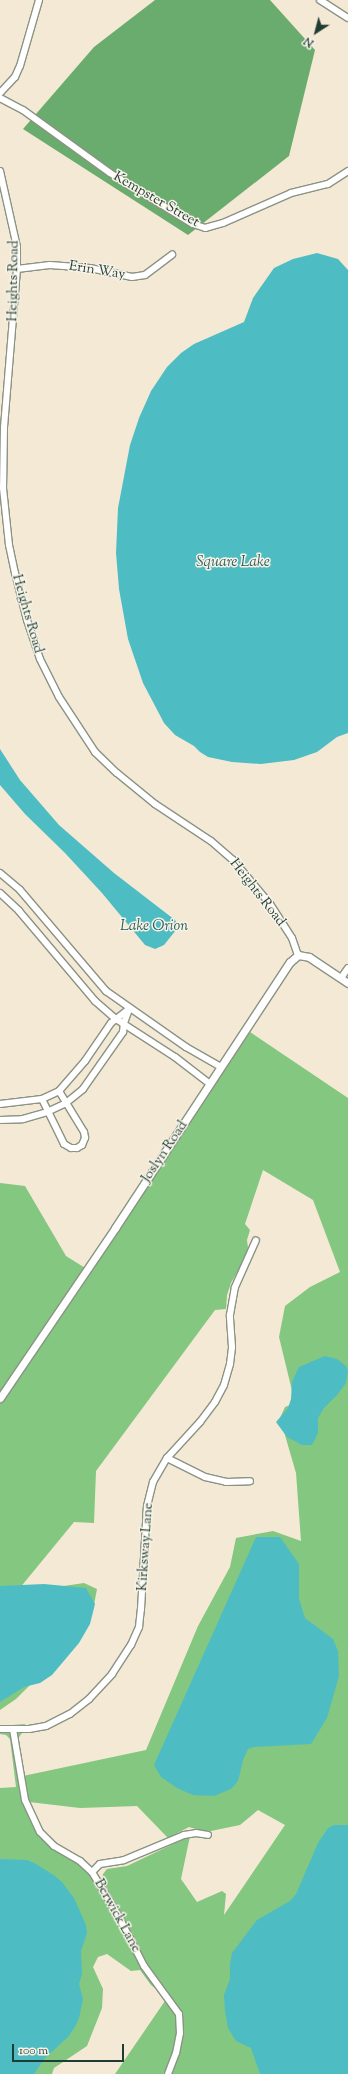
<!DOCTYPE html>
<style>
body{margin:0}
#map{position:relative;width:348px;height:2074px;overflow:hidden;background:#f4e9d4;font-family:"Sorts Mill Goudy",serif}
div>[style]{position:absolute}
.green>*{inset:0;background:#83c780}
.forest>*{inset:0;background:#6aac6e}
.water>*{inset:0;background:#4ebdc3}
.roads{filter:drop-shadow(1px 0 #8a9384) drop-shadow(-1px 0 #8a9384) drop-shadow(0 1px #8a9384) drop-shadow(0 -1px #8a9384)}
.minor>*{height:6px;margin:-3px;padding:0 3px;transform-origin:3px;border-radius:3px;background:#fff}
.tertiary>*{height:7px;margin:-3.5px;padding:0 3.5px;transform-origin:3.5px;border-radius:3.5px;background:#fff}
span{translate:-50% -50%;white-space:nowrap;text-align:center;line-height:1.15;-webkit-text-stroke:3px #f7f3e8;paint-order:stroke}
.street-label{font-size:14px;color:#1f3d34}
.water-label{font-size:15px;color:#2b5d58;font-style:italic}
.north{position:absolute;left:296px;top:12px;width:40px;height:40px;-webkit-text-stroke:3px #f7f3e8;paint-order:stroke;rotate:216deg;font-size:11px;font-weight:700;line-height:16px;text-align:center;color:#1f3d34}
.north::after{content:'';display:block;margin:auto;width:14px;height:18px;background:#1f3d34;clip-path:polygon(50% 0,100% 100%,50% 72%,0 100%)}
.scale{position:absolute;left:12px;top:2044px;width:112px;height:18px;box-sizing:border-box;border:2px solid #1f3d34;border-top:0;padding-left:5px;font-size:12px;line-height:14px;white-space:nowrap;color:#1f3d34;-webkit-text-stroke:3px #f7f3e8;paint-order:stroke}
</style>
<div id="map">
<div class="green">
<i style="clip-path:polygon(evenodd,250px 1032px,348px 1098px,348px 2074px,115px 2074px,167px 1998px,151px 1985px,140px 1970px,131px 1971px,107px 1954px,98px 1957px,93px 1967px,103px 1989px,102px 2008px,87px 2046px,54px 2068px,52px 2074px,0 2074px,0 1788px,16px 1787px,10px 1739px,6px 1735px,0 1734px,0 1726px,25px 1724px,26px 1731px,21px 1734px,18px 1739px,23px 1776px,146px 1750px,198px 1626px,230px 1567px,236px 1538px,273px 1531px,301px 1541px,296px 1473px,280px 1418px,285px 1407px,295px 1403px,279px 1337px,285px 1306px,310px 1287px,340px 1272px,313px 1200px,263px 1170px,245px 1224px,250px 1230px,247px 1240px,248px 1248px,245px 1259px,231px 1283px,227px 1295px,226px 1309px,215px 1310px,96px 1471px,94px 1523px,74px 1522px,19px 1589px,37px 1590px,84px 1583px,97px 1589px,93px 1610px,45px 1670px,16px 1699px,0 1710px,0 1183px,25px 1186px,66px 1256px,90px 1271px,250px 1032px,29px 1802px,80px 1808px,137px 1806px,168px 1838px,189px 1827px,206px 1832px,240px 1825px,258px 1810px,285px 1825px,224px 1915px,226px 1894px,222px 1891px,197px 1902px,181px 1879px,190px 1836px,127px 1866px,107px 1869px,103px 1874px,102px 1879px,83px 1859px,55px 1843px,44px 1834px,31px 1812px,29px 1802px)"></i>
</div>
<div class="forest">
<i style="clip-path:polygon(155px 0,270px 0,315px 50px,289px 156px,188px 235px,23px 129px,94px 47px)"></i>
</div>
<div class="water">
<i style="clip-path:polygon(317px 253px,338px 259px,348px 270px,348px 733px,337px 737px,317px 752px,294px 760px,261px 764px,232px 762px,208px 757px,200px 752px,194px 746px,175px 735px,164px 723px,143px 683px,128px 639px,119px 589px,116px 553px,118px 508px,130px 445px,139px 418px,151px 391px,167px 367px,181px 353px,194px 344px,244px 322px,253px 298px,274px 268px,293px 259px)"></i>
<i style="clip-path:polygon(0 749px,20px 780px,59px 825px,114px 873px,175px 920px,177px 923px,176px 930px,164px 945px,155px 949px,145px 945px,102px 893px,65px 853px,25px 814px,0 785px)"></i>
<i style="clip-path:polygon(325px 1356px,337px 1359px,346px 1366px,348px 1370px,346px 1383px,338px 1394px,324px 1408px,318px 1418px,318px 1433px,312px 1445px,302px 1445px,287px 1437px,276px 1422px,288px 1408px,291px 1399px,292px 1382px,299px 1367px)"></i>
<i style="clip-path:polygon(256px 1537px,280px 1537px,299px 1564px,299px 1599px,305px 1618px,333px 1639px,338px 1651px,339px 1676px,327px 1718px,311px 1744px,254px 1747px,248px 1749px,243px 1760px,238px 1781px,231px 1789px,214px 1796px,193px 1795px,177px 1788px,161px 1777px,154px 1765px)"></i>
<i style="clip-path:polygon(44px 1584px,86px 1588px,95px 1604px,90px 1624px,79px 1643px,52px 1675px,40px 1683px,24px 1687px,0 1702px,0 1586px)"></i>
<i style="clip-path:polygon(334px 1825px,348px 1825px,348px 2074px,260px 2074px,251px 2048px,236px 2041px,228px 2028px,225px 2011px,224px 1995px,230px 1979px,230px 1964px,232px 1953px,257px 1920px,290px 1901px,296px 1894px,318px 1843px,328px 1828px)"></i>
<i style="clip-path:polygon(0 1859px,27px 1860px,36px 1864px,55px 1876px,62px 1882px,74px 1898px,86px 1925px,87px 1933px,81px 1951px,82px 1974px,79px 1984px,83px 1999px,79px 2018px,75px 2027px,68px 2037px,45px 2058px,34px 2074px,0 2074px)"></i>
</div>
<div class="roads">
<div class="minor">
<i style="left:320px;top:0;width:33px;rotate:33deg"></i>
<i style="left:0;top:93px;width:22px;rotate:-47deg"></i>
<i style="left:15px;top:77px;width:12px;rotate:-66deg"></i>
<i style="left:20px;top:66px;width:69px;rotate:-73.9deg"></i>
<i style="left:0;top:98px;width:26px;rotate:28deg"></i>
<i style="left:23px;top:110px;width:107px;rotate:35.9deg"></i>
<i style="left:110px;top:173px;width:97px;rotate:31.6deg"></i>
<i style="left:193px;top:224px;width:13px;rotate:18deg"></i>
<i style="left:205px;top:228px;width:19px;rotate:-16deg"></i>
<i style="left:223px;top:223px;width:74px;rotate:-23.8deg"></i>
<i style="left:291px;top:193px;width:38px;rotate:-14deg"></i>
<i style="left:328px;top:184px;width:24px;rotate:-33deg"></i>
<i style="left:0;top:171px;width:78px;rotate:77.4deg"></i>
<i style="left:17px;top:247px;width:22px;rotate:90deg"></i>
<i style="left:17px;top:269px;width:159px;rotate:94.7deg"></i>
<i style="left:4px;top:427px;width:61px;rotate:90.9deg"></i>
<i style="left:3px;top:488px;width:57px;rotate:84deg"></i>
<i style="left:9px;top:545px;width:29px;rotate:78deg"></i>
<i style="left:15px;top:573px;width:49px;rotate:75.7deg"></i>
<i style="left:27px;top:620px;width:41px;rotate:71.6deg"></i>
<i style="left:40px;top:659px;width:42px;rotate:63.4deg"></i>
<i style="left:59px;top:697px;width:66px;rotate:56.8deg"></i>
<i style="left:95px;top:752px;width:30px;rotate:44deg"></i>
<i style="left:117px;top:773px;width:49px;rotate:39.2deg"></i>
<i style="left:155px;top:804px;width:67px;rotate:33.5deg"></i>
<i style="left:211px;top:841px;width:29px;rotate:41deg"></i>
<i style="left:233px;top:860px;width:57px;rotate:49.9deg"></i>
<i style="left:270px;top:904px;width:40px;rotate:57.1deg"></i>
<i style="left:292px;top:938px;width:18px;rotate:71deg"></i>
<i style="left:17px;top:269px;width:33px;rotate:-7deg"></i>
<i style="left:50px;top:265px;width:40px;rotate:4.3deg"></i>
<i style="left:90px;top:268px;width:43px;rotate:12.1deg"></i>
<i style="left:132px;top:277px;width:13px;rotate:-9deg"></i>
<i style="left:145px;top:275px;width:34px;rotate:-37deg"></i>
<i style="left:0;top:873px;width:26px;rotate:40deg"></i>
<i style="left:20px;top:890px;width:133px;rotate:49.6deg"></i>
<i style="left:106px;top:991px;width:98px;rotate:35deg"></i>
<i style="left:186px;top:1047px;width:40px;rotate:29.7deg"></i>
<i style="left:0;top:893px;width:26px;rotate:43deg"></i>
<i style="left:19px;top:911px;width:118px;rotate:49.8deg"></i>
<i style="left:95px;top:1001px;width:28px;rotate:41deg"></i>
<i style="left:116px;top:1019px;width:70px;rotate:32.8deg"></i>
<i style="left:175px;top:1057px;width:44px;rotate:37.6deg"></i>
<i style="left:341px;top:978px;width:12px;rotate:-55deg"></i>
<i style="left:42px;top:1099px;width:50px;rotate:63.9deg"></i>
<i style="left:64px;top:1144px;width:8px;rotate:30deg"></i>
<i style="left:71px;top:1148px;width:6px"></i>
<i style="left:77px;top:1148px;width:6px;rotate:-31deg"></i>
<i style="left:82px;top:1145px;width:8px;rotate:-67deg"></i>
<i style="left:85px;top:1138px;width:6px;rotate:-99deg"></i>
<i style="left:84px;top:1132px;width:48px;rotate:-121.4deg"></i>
<i style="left:0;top:1104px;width:42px;rotate:-6.8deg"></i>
<i style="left:42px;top:1099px;width:19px;rotate:-25deg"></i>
<i style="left:59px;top:1091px;width:40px;rotate:-49deg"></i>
<i style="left:85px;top:1061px;width:46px;rotate:-55.6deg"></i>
<i style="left:111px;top:1023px;width:23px;rotate:-38deg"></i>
<i style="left:0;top:1120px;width:23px;rotate:-2deg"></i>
<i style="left:23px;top:1119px;width:25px;rotate:-16deg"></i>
<i style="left:47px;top:1112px;width:21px;rotate:-25deg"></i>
<i style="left:66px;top:1103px;width:22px;rotate:-39deg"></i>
<i style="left:83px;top:1089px;width:70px;rotate:-54.9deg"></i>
<i style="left:123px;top:1032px;width:9px;rotate:-84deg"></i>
<i style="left:124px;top:1023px;width:15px;rotate:-70deg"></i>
<i style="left:167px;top:1458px;width:42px;rotate:26.6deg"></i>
<i style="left:205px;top:1477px;width:22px;rotate:13deg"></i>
<i style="left:226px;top:1482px;width:24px;rotate:-2deg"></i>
<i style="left:0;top:1729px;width:29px"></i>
<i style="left:29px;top:1729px;width:17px;rotate:-10deg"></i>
<i style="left:46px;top:1726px;width:27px;rotate:-27deg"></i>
<i style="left:70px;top:1714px;width:24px;rotate:-38deg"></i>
<i style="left:89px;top:1699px;width:34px;rotate:-47deg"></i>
<i style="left:112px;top:1674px;width:35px;rotate:-57deg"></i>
<i style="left:131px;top:1645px;width:20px;rotate:-66deg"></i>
<i style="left:139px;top:1627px;width:18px;rotate:-84deg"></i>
<i style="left:141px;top:1609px;width:103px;rotate:-86.7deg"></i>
<i style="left:147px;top:1506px;width:25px;rotate:-76deg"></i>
<i style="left:153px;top:1482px;width:28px;rotate:-60deg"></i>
<i style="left:167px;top:1458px;width:49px;rotate:-47.5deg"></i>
<i style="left:200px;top:1422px;width:25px;rotate:-53deg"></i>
<i style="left:215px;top:1402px;width:19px;rotate:-62deg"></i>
<i style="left:224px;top:1385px;width:22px;rotate:-74deg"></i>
<i style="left:230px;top:1364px;width:17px;rotate:-83deg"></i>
<i style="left:232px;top:1347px;width:32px;rotate:-94deg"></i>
<i style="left:230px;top:1315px;width:28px;rotate:-80deg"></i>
<i style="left:235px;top:1287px;width:51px;rotate:-65.9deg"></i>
<i style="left:13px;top:1729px;width:72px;rotate:80.4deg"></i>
<i style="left:25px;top:1800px;width:35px;rotate:65deg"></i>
<i style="left:40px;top:1832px;width:20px;rotate:45deg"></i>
<i style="left:54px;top:1846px;width:30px;rotate:30deg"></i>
<i style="left:80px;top:1861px;width:16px;rotate:43deg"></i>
<i style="left:92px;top:1872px;width:52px;rotate:59deg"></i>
<i style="left:119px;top:1917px;width:55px;rotate:63deg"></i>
<i style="left:144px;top:1966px;width:59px;rotate:53.9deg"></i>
<i style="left:179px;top:2014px;width:19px;rotate:87deg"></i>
<i style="left:180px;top:2033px;width:20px;rotate:101deg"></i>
<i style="left:176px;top:2053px;width:22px;rotate:111deg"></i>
<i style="left:92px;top:1872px;width:11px;rotate:-45deg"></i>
<i style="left:100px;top:1864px;width:24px;rotate:-9deg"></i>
<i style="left:124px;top:1860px;width:65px;rotate:-22.6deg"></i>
<i style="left:184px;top:1835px;width:12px;rotate:-9deg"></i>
<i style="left:196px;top:1833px;width:12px;rotate:9deg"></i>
</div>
<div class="tertiary">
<i style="left:0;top:1398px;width:205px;rotate:-55.9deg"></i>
<i style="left:115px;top:1228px;width:318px;rotate:-56.7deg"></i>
<i style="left:290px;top:962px;width:11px;rotate:-41deg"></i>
<i style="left:298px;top:955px;width:11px;rotate:10deg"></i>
<i style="left:309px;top:957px;width:47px;rotate:33.7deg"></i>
</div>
</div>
<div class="street-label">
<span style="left:156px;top:200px;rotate:30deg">Kempster Street</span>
<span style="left:97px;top:271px;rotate:9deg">Erin Way</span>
<span style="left:14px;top:281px;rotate:-89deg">Heights Road</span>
<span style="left:27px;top:614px;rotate:74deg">Heights Road</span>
<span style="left:257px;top:893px;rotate:52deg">Heights Road</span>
<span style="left:165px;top:1152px;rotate:-56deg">Joslyn Road</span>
<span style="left:146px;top:1547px;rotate:-86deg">Kirksway Lane</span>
<span style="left:117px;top:1916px;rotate:61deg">Berwick Lane</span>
</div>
<div class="water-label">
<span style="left:233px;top:563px">Square Lake</span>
<span style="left:154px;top:927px">Lake Orion</span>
</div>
<div class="north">N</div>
<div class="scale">100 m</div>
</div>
